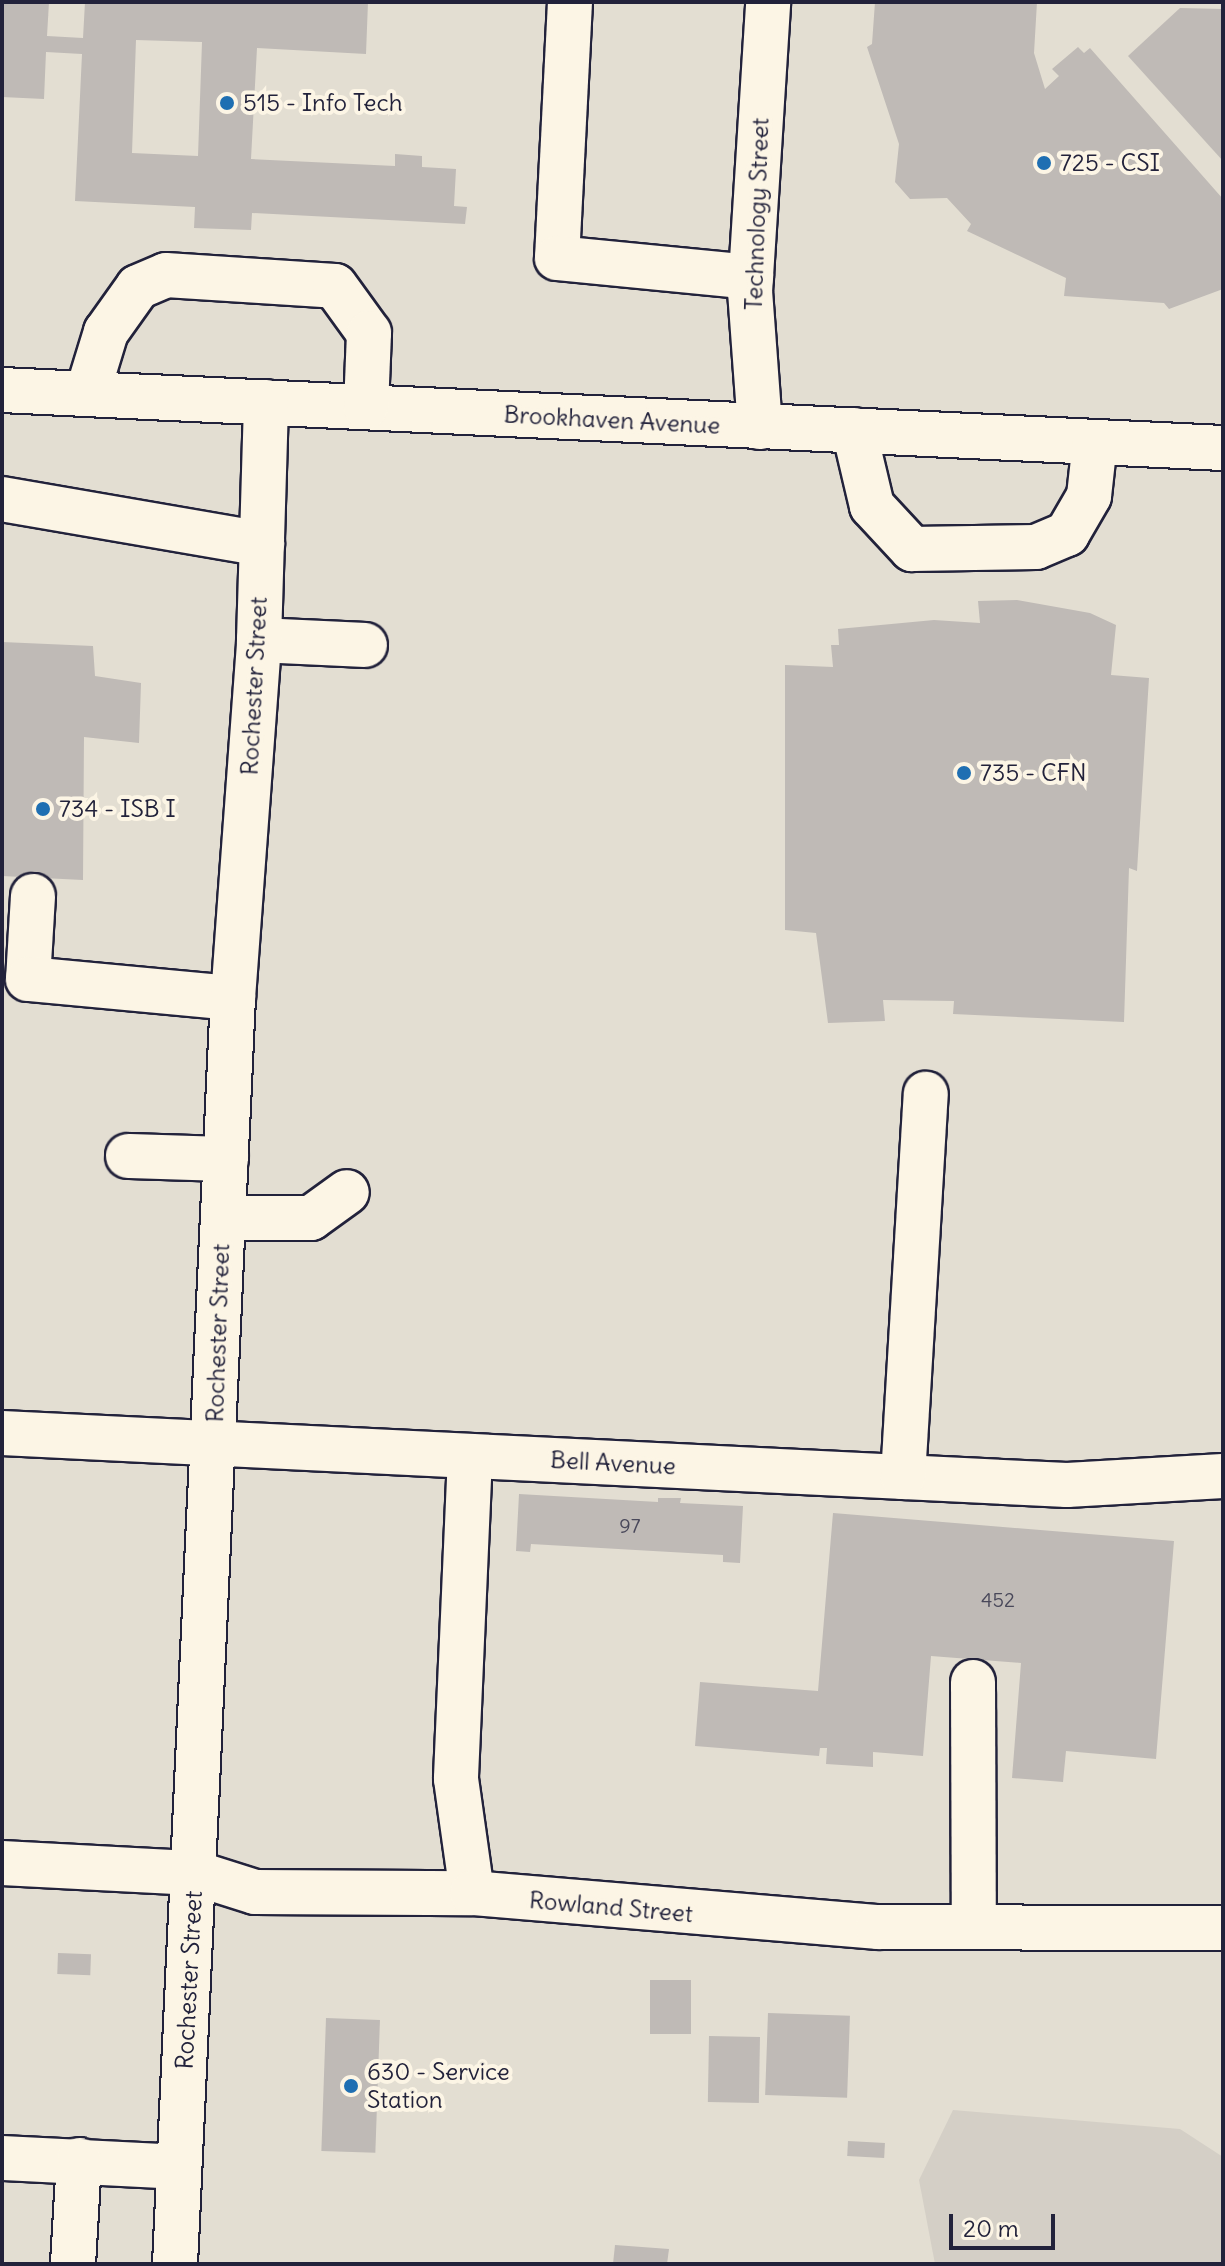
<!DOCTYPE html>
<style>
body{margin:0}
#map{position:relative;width:1225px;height:2266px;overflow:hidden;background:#f3edde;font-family:Delius,sans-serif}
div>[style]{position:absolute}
.built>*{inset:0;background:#e3ded2;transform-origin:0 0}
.green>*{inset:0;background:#d4cfc6}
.building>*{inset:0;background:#bfbab6;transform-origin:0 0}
.roads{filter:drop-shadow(2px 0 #22223b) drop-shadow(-2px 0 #22223b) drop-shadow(0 2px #22223b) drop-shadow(0 -2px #22223b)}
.minor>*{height:44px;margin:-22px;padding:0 22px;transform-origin:22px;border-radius:22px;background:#fcf5e5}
.dots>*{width:22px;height:22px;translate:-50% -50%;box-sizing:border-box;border:4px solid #fcf5e5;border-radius:50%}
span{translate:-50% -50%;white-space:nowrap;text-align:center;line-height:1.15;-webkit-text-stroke:8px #fcf5e5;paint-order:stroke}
.number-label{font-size:20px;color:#49485a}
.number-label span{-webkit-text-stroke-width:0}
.poi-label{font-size:24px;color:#22223b}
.left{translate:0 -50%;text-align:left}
.street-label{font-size:24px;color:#22223b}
.frame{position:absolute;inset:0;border:4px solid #22223b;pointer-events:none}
.scale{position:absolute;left:949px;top:2214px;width:106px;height:36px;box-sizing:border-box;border:4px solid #22223b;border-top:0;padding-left:10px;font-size:24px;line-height:28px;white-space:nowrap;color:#22223b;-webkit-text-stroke:6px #fcf5e5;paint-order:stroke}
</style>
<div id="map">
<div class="built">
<i style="left:2px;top:2px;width:1221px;height:2262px"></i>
</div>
<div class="green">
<i style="clip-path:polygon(953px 2110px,1180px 2129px,1223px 2157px,1223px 2264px,935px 2264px,919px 2180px)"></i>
</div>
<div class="building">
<i style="clip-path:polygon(evenodd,2px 2px,49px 2px,47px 36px,83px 38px,85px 2px,368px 2px,366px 54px,257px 48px,251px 159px,395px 166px,395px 154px,422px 156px,422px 167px,456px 169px,454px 206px,467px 207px,465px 224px,252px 213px,251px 230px,194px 228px,195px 207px,75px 201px,82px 54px,46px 52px,44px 99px,2px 97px,2px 2px,136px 40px,202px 42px,198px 156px,132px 153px,136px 40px)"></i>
<i style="clip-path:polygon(875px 2px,1037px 2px,1034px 53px,1045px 89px,1059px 76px,1052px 69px,1078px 47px,1084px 53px,1090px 48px,1223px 199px,1223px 289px,1169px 309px,1164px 303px,1064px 296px,1066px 278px,967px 231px,971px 224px,947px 198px,910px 199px,895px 182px,899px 144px,867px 47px,872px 44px)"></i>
<i style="clip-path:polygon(1180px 8px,1223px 9px,1223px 161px,1128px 56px)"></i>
<i style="clip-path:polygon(1017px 600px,1090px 613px,1116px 625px,1111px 675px,1149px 678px,1137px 871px,1129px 868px,1124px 1022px,953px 1014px,954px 1001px,883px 1000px,885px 1021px,828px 1023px,816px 933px,785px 930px,785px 665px,833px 667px,831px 645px,839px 645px,838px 629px,934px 620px,980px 623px,978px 601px)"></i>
<i style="clip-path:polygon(2px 642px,93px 646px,95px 676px,141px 683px,139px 743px,84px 737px,83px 880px,2px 876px)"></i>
<i style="clip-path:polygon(519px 1494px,658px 1502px,658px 1498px,681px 1498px,680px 1503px,743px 1506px,740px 1563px,723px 1562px,723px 1555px,531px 1544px,530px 1552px,516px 1551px)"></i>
<i style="clip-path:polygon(833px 1513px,1174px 1541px,1156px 1759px,1066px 1751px,1063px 1782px,1012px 1778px,1021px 1663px,931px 1656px,923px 1756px,873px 1752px,873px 1767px,826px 1764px,827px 1748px,820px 1748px,819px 1756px,695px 1746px,700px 1682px,818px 1691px)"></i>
<i style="left:58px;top:1953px;width:33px;height:21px;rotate:2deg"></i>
<i style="left:650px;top:1980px;width:41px;height:54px"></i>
<i style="left:768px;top:2013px;width:82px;height:82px;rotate:2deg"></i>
<i style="left:326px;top:2018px;width:54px;height:133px;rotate:2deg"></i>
<i style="left:709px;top:2036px;width:51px;height:66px;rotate:1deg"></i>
<i style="left:848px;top:2141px;width:37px;height:15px;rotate:3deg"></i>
<i style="clip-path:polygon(615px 2245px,669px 2249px,667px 2264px,613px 2264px)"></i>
</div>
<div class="roads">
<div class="minor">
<i style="left:570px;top:2px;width:256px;rotate:92.9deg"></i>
<i style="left:557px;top:258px;width:195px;rotate:5.6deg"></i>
<i style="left:2px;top:390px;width:1222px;rotate:2.72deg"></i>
<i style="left:87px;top:394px;width:65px;rotate:-73deg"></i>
<i style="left:106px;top:332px;width:55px;rotate:-54.6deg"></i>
<i style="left:138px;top:287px;width:30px;rotate:-23deg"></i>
<i style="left:166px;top:275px;width:169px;rotate:3.7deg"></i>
<i style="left:335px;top:286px;width:58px;rotate:54.1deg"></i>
<i style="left:369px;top:333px;width:74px;rotate:92.3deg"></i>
<i style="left:760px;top:427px;width:135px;rotate:-94.2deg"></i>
<i style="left:750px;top:292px;width:291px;rotate:-86.4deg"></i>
<i style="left:854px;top:430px;width:78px;rotate:76.7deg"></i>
<i style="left:872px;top:506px;width:59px;rotate:47.1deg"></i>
<i style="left:912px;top:549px;width:124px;rotate:-0.9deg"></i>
<i style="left:1036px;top:547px;width:34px;rotate:-23deg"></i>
<i style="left:1067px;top:534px;width:44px;rotate:-59.9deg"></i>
<i style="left:1089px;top:496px;width:54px;rotate:-83.7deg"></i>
<i style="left:2px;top:499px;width:264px;rotate:9.8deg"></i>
<i style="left:259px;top:640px;width:106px;rotate:2.7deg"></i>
<i style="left:33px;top:896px;width:83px;rotate:93.4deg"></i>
<i style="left:28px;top:979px;width:206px;rotate:5.3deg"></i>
<i style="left:128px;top:1156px;width:98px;rotate:1.8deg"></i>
<i style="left:223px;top:1218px;width:88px"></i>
<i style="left:311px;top:1218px;width:44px;rotate:-35.8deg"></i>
<i style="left:2px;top:1433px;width:1066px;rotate:2.8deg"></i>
<i style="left:1067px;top:1485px;width:156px;rotate:-3.3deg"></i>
<i style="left:470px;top:1456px;width:323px;rotate:92.5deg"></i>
<i style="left:456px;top:1779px;width:115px;rotate:82deg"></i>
<i style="left:903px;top:1477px;width:384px;rotate:-86.6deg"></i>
<i style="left:973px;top:1682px;width:245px;rotate:89.8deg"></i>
<i style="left:2px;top:1863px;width:193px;rotate:3deg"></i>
<i style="left:195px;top:1873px;width:63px;rotate:17.6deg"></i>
<i style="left:255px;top:1892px;width:217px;rotate:0.3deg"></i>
<i style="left:472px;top:1893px;width:407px;rotate:4.8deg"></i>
<i style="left:878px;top:1927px;width:345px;rotate:0.2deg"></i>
<i style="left:2px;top:2158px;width:177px;rotate:2.9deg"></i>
<i style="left:73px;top:2264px;width:104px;rotate:-86.7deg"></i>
<i style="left:175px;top:2264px;width:1267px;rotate:-87.38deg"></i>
<i style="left:233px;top:998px;width:359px;rotate:-85.8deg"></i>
<i style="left:259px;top:640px;width:238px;rotate:-88.3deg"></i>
</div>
</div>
<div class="dots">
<i style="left:227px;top:103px;background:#1f6fb2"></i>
<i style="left:1044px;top:163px;background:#1f6fb2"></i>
<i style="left:964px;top:773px;background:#1f6fb2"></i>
<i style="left:43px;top:809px;background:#1f6fb2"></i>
<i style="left:351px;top:2086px;background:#1f6fb2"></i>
</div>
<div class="number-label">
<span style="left:630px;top:1525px">97</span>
<span style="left:998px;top:1599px">452</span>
</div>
<div class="poi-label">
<span class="left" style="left:243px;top:103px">515 - Info Tech</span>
<span class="left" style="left:1060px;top:163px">725 - CSI</span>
<span class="left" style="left:980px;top:773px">735 - CFN</span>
<span class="left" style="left:59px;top:809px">734 - ISB I</span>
<span class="left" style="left:367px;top:2086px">630 - Service<br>Station</span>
</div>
<div class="street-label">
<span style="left:757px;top:214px;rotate:-88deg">Technology Street</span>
<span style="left:612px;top:420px;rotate:3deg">Brookhaven Avenue</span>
<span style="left:254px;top:686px;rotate:-87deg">Rochester Street</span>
<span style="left:218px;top:1333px;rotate:-88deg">Rochester Street</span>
<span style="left:613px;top:1463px;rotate:3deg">Bell Avenue</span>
<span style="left:611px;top:1907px;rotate:5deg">Rowland Street</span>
<span style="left:189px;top:1980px;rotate:-87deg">Rochester Street</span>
</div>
<div class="frame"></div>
<div class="scale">20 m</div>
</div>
